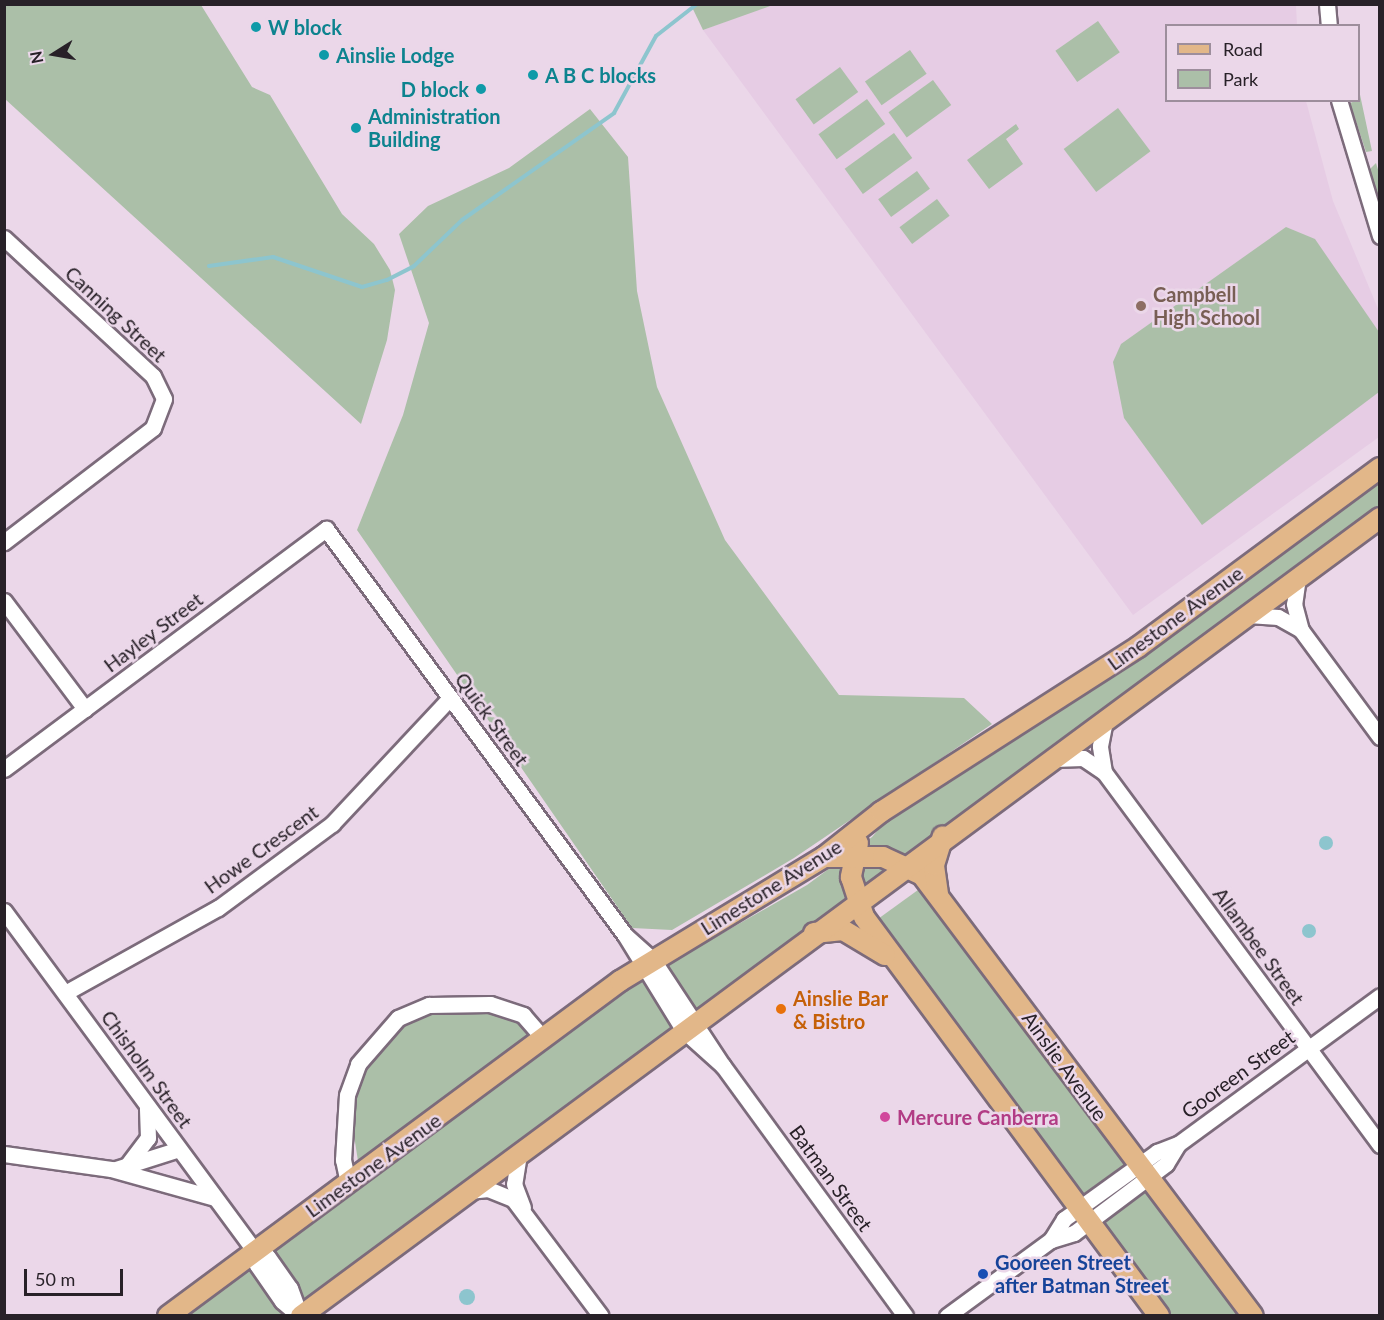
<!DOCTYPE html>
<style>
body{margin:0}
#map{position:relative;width:1384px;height:1320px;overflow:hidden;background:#ebd7e9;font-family:Lato,sans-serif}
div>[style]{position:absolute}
.built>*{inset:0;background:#e6cce4}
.green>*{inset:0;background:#abbfa8;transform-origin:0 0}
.water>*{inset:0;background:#8dc5ce}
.round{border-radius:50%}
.stream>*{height:4px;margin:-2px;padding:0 2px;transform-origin:2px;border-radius:2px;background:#8dc5ce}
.roads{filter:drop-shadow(2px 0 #7c6b7b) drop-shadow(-2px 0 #7c6b7b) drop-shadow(0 2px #7c6b7b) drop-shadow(0 -2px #7c6b7b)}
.minor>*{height:15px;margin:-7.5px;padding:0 7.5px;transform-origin:7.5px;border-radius:7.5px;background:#fff}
.major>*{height:20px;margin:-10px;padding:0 10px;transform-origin:10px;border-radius:10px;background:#e2b789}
.dots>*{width:16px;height:16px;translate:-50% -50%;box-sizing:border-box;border:3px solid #ebd7e9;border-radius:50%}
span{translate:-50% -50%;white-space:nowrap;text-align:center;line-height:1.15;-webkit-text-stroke:5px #ebd7e9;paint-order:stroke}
.culture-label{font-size:20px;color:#0d838f;font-weight:700}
.left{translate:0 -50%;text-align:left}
.right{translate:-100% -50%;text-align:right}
.education-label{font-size:20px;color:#785e54;font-weight:700}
.street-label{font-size:20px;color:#282128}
.food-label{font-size:20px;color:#c56008;font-weight:700}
.hotel-label{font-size:20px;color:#b23c85;font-weight:700}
.transit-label{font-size:20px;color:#164399;font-weight:700}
.frame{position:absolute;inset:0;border:6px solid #282128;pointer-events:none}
.legend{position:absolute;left:1165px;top:24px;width:195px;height:78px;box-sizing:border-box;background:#ebd7e9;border:2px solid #9d8e9c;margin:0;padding:8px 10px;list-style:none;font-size:18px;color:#282128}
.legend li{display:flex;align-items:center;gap:12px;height:30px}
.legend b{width:30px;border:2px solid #9d8e9c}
.north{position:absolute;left:24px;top:24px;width:60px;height:60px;-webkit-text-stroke:4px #ebd7e9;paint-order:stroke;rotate:259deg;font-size:16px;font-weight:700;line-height:24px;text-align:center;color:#282128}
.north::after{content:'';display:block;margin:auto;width:21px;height:27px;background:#282128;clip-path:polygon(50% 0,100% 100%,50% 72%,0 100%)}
.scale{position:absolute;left:24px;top:1269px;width:99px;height:27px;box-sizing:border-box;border:3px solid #282128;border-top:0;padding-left:8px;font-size:18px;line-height:21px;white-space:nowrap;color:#282128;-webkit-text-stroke:4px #ebd7e9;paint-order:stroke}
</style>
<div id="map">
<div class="built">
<i style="clip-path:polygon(773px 4px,1296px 5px,1297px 25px,1166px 26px,1166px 100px,1306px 101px,1333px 201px,1379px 311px,1379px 437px,1133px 615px,703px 30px)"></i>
</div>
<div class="green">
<i style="clip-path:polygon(4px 5px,201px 5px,252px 87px,270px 95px,342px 214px,374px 244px,390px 270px,395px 290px,387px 340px,361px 424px,5px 99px)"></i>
<i style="clip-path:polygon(691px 5px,773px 5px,703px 30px)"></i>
<i style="left:1098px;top:21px;width:38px;height:52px;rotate:55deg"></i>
<i style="left:910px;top:50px;width:29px;height:55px;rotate:55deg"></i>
<i style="left:840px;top:67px;width:31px;height:55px;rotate:54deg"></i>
<i style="left:933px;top:80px;width:31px;height:55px;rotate:54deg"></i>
<i style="clip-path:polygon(1359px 90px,1372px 151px,1366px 152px,1350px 103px,1358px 100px)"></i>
<i style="left:867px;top:99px;width:31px;height:60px;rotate:54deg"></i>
<i style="left:1118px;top:108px;width:54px;height:68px;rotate:53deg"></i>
<i style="clip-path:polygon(590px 109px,628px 157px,637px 291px,657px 387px,725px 540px,839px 695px,964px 698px,992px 724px,794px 858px,672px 930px,632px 928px,357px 530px,403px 415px,429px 323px,399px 234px,428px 206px,509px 168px)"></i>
<i style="clip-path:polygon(1016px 124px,1019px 129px,1006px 139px,1023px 164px,989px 189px,967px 160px)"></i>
<i style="left:894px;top:133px;width:31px;height:61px;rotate:54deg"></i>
<i style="clip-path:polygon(1376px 163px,1379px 173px,1379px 207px,1367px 172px)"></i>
<i style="left:917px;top:171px;width:22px;height:48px;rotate:54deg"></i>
<i style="left:937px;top:199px;width:21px;height:47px;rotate:53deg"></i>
<i style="clip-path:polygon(1286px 227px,1315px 239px,1379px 332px,1379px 392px,1202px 525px,1124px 418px,1113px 362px,1121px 344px)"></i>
<i style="clip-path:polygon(1379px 471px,1379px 509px,284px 1315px,179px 1316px,614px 995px,807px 885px,872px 837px,894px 812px)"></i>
<i style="left:929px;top:882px;width:537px;height:64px;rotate:54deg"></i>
<i style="clip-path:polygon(463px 1005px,521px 1020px,537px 1035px,358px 1161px,352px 1123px,361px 1067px,399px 1021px)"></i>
</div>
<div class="water">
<i class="round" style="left:1319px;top:836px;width:14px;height:14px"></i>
<i class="round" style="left:1302px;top:924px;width:14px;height:14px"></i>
<i class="round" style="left:459px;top:1289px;width:16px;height:16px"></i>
</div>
<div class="stream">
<i style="left:209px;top:266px;width:65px;rotate:-8deg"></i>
<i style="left:273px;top:257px;width:94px;rotate:18.6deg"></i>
<i style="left:362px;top:287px;width:26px;rotate:-16deg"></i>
<i style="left:387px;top:280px;width:30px;rotate:-27deg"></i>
<i style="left:414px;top:266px;width:66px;rotate:-43.8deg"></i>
<i style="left:462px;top:220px;width:186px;rotate:-35.1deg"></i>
<i style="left:614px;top:113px;width:88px;rotate:-61.4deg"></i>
<i style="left:656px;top:36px;width:52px;rotate:-38deg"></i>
</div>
<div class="roads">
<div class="minor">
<i style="left:1327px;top:4px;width:22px;rotate:85deg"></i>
<i style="left:1339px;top:100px;width:142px;rotate:73.2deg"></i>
<i style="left:4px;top:238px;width:203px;rotate:42.8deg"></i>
<i style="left:153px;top:376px;width:25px;rotate:64deg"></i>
<i style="left:164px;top:399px;width:31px;rotate:111deg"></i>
<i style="left:153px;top:428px;width:188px;rotate:142.6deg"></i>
<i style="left:1298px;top:577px;width:27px;rotate:98deg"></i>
<i style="left:1294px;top:604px;width:27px;rotate:75deg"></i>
<i style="left:1301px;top:630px;width:133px;rotate:53.6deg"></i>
<i style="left:4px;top:601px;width:135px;rotate:53.1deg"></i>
<i style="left:1248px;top:615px;width:30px;rotate:4deg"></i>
<i style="left:1278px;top:617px;width:26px;rotate:29deg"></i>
<i style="left:1053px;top:759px;width:30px;rotate:-2deg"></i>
<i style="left:1083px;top:758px;width:25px;rotate:34deg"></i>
<i style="left:1104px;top:772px;width:464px;rotate:53.5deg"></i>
<i style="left:4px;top:769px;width:402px;rotate:-36.7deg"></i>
<i style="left:326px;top:529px;width:504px;rotate:53.63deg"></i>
<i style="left:625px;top:935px;width:113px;rotate:58.4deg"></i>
<i style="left:684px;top:1031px;width:52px;rotate:41.9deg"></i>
<i style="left:1104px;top:772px;width:26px;rotate:-99deg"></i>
<i style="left:1100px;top:746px;width:25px;rotate:-79deg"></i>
<i style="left:4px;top:911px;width:423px;rotate:53.6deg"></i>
<i style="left:255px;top:1251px;width:14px;rotate:82deg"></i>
<i style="left:257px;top:1265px;width:44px;rotate:55.2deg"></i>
<i style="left:282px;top:1301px;width:23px;rotate:41deg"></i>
<i style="left:625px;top:935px;width:38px;rotate:42deg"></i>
<i style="left:653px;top:960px;width:127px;rotate:56.6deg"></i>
<i style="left:723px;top:1066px;width:309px;rotate:53.9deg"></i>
<i style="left:65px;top:993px;width:175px;rotate:-29.1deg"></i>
<i style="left:218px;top:908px;width:142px;rotate:-36.4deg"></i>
<i style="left:332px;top:824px;width:173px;rotate:-46.9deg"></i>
<i style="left:4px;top:1154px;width:108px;rotate:8deg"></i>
<i style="left:111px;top:1169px;width:108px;rotate:15.6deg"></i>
<i style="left:519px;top:1154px;width:30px;rotate:99deg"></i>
<i style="left:514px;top:1184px;width:25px;rotate:69deg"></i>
<i style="left:125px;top:1168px;width:38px;rotate:-53deg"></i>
<i style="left:148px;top:1138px;width:30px;rotate:-92deg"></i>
<i style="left:116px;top:1169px;width:66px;rotate:-17.6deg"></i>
<i style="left:348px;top:1183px;width:24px;rotate:-102deg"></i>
<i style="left:343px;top:1160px;width:65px;rotate:-86.5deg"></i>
<i style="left:347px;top:1095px;width:33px;rotate:-70deg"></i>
<i style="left:358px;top:1064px;width:61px;rotate:-49deg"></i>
<i style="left:398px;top:1018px;width:34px;rotate:-23deg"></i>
<i style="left:429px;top:1005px;width:61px;rotate:-0.9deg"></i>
<i style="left:490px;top:1004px;width:35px;rotate:18deg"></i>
<i style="left:523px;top:1015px;width:30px;rotate:49deg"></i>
<i style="left:469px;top:1191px;width:19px;rotate:-6deg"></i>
<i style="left:488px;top:1189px;width:27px;rotate:22deg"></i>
<i style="left:513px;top:1199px;width:146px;rotate:53.1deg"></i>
<i style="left:1051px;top:1240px;width:25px;rotate:-58deg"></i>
<i style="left:1064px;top:1219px;width:115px;rotate:-35.8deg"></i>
<i style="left:1157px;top:1152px;width:22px;rotate:-21deg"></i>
<i style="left:1178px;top:1144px;width:250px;rotate:-36.2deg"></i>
<i style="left:255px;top:1251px;width:14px;rotate:25deg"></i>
<i style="left:268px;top:1257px;width:38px;rotate:55deg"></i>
<i style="left:290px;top:1288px;width:30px;rotate:70deg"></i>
<i style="left:947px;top:1316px;width:129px;rotate:-36.2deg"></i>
<i style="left:1051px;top:1240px;width:24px;rotate:-17deg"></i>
<i style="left:1074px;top:1233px;width:115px;rotate:-36.9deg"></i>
<i style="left:1166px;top:1164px;width:23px;rotate:-59deg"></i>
</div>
<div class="major">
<i style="left:858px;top:843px;width:35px;rotate:102deg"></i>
<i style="left:851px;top:877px;width:42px;rotate:72deg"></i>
<i style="left:864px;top:917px;width:496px;rotate:53.5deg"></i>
<i style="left:824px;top:857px;width:59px"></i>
<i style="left:883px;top:857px;width:43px;rotate:24.8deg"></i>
<i style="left:922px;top:875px;width:551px;rotate:53.11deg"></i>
<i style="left:938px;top:894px;width:29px;rotate:-98deg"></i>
<i style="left:934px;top:865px;width:30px;rotate:-73deg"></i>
<i style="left:814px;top:933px;width:29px;rotate:-6deg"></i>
<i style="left:843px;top:930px;width:49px;rotate:30.8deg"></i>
<i style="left:168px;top:1316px;width:563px;rotate:-36.54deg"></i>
<i style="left:620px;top:981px;width:239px;rotate:-31.3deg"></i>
<i style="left:824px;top:857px;width:73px;rotate:-38.3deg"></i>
<i style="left:881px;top:812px;width:305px;rotate:-32.7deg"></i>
<i style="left:1138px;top:647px;width:301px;rotate:-36.5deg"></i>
<i style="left:301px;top:1316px;width:1342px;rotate:-36.49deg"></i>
</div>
</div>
<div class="dots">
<i style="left:256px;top:27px;background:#0f9aa8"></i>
<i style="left:324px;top:55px;background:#0f9aa8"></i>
<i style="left:533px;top:75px;background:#0f9aa8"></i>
<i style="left:481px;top:89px;background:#0f9aa8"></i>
<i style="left:356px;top:128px;background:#0f9aa8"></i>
<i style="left:1141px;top:306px;background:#8d6e63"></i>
<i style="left:781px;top:1009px;background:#e8710a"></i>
<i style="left:885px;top:1117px;background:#d1479c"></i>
<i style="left:983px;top:1274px;background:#1a4fb4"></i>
</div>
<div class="culture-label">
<span class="left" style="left:268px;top:27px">W block</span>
<span class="left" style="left:336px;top:55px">Ainslie Lodge</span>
<span class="left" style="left:545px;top:75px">A B C blocks</span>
<span class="right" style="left:469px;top:89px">D block</span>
<span class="left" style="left:368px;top:128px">Administration<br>Building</span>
</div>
<div class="education-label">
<span class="left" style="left:1153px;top:306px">Campbell<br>High School</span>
</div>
<div class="street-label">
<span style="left:116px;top:314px;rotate:43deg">Canning Street</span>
<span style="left:1175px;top:618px;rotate:-36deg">Limestone Avenue</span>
<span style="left:153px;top:632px;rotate:-37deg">Hayley Street</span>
<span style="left:492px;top:719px;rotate:54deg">Quick Street</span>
<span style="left:261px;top:849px;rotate:-36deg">Howe Crescent</span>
<span style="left:771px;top:887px;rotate:-32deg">Limestone Avenue</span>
<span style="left:1259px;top:946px;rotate:54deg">Allambee Street</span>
<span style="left:1065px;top:1066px;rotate:54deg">Ainslie Avenue</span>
<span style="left:147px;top:1069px;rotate:54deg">Chisholm Street</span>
<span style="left:1238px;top:1074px;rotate:-36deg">Gooreen Street</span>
<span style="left:373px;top:1165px;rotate:-36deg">Limestone Avenue</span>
<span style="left:831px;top:1178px;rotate:54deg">Batman Street</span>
</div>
<div class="food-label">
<span class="left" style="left:793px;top:1010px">Ainslie Bar<br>&amp; Bistro</span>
</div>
<div class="hotel-label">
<span class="left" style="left:897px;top:1117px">Mercure Canberra</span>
</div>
<div class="transit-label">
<span class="left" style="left:995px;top:1274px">Gooreen Street<br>after Batman Street</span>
</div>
<div class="frame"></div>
<ul class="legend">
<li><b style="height:8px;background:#e2b789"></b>Road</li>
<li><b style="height:16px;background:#abbfa8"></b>Park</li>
</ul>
<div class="north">N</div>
<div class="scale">50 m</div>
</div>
